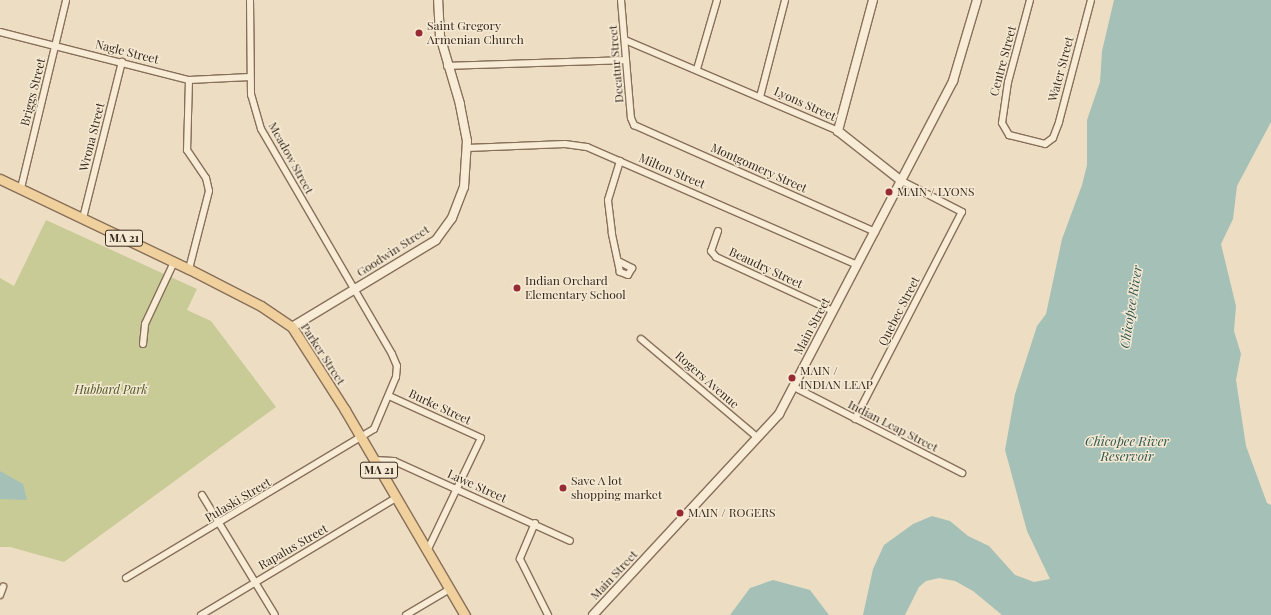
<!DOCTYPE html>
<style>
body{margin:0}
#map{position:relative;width:1271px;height:615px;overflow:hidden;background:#eddec3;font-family:"Playfair Display",serif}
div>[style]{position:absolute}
.green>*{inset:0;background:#c9cb97}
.water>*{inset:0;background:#a5c0b6}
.roads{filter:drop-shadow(1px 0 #876f5a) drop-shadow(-1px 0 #876f5a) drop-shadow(0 1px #876f5a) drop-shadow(0 -1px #876f5a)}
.street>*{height:6px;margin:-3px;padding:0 3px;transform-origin:3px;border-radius:3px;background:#f8ecd6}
.secondary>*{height:8px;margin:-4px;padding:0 4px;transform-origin:4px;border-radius:4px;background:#f8ecd6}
.primary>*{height:9px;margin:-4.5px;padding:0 4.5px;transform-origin:4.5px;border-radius:4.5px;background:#f0d09c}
.dots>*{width:11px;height:11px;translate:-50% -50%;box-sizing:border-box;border:2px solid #f5e9d3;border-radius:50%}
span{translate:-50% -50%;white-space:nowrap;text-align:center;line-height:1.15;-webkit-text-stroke:3px #f5e9d3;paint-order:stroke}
.shield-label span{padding:1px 3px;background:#f5e9d3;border:1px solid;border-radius:3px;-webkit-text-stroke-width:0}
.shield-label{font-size:11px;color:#38291e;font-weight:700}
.poi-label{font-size:12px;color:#38291e}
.left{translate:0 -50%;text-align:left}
.street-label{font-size:12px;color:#38291e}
.park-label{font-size:12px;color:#4b5425;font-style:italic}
.water-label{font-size:13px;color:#2e5751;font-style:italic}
</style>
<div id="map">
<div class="green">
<i style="clip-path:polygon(46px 220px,197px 289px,187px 310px,211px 321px,276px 407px,64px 562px,10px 547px,0 547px,0 278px,14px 286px)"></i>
</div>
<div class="water">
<i style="clip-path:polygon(1114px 0,1271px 0,1271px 122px,1237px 186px,1233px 219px,1221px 244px,1236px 306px,1234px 331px,1241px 354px,1236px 380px,1246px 446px,1267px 503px,1271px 505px,1271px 615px,1002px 615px,973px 591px,955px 581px,939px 578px,926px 581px,919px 587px,905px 615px,863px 615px,873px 569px,884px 545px,913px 524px,932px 516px,950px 521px,968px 536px,989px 546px,1015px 575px,1034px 582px,1050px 579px,1027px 531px,1005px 450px,1015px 394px,1037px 326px,1046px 314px,1062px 239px,1082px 185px,1087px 165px,1087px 120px,1100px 82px,1102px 51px)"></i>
<i style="clip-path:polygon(0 471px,23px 484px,27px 500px,0 499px)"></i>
<i style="clip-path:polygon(773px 580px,810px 590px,829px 615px,730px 615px,750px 588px)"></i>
</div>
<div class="roads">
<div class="street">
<i style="left:621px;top:0;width:118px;rotate:85.2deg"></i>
<i style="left:631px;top:118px;width:8px;rotate:67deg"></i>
<i style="left:634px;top:125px;width:264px;rotate:23.9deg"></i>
<i style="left:1030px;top:0;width:85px;rotate:105deg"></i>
<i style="left:1008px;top:82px;width:41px;rotate:98.3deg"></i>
<i style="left:1002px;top:123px;width:14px;rotate:60deg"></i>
<i style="left:1009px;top:135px;width:37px;rotate:14deg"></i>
<i style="left:1045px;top:144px;width:10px;rotate:-37deg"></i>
<i style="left:1053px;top:138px;width:17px;rotate:-69deg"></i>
<i style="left:1059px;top:122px;width:126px;rotate:-75.3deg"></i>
<i style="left:0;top:32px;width:195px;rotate:14.3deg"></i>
<i style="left:189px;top:80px;width:61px;rotate:-2.8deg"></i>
<i style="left:625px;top:40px;width:232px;rotate:23.1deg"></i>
<i style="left:447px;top:66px;width:179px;rotate:-1.9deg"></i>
<i style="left:697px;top:69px;width:72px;rotate:-73.8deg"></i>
<i style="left:189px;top:80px;width:70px;rotate:91.6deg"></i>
<i style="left:187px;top:150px;width:34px;rotate:56deg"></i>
<i style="left:206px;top:178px;width:13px;rotate:77deg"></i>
<i style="left:209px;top:191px;width:81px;rotate:104.4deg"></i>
<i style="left:760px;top:97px;width:100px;rotate:-75.5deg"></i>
<i style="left:467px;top:148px;width:98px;rotate:-2.3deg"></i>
<i style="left:565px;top:144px;width:22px;rotate:8deg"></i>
<i style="left:587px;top:147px;width:295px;rotate:23.6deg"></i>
<i style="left:21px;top:188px;width:193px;rotate:-76.5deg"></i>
<i style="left:83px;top:218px;width:161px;rotate:-76deg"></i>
<i style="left:718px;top:231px;width:21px;rotate:109deg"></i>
<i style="left:711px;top:251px;width:8px;rotate:50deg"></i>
<i style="left:716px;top:257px;width:129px;rotate:24.8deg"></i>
<i style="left:618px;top:261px;width:16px;rotate:27deg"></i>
<i style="left:632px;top:268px;width:8px;rotate:120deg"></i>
<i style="left:628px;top:275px;width:9px;rotate:-159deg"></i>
<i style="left:620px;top:272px;width:40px;rotate:-102deg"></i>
<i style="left:612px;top:233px;width:33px;rotate:-97deg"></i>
<i style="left:608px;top:200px;width:41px;rotate:-72.9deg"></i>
<i style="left:641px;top:339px;width:153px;rotate:40.2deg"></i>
<i style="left:143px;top:344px;width:20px;rotate:-84deg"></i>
<i style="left:145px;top:324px;width:68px;rotate:-64.9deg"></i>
<i style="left:794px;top:387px;width:189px;rotate:27.1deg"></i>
<i style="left:389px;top:396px;width:101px;rotate:24.5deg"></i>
<i style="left:481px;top:438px;width:125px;rotate:115.5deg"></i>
<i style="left:855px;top:419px;width:233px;rotate:-62.7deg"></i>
<i style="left:962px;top:212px;width:70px;rotate:-152.7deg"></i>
<i style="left:373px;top:460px;width:21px;rotate:3deg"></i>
<i style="left:394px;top:461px;width:193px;rotate:24.4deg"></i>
<i style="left:202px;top:495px;width:140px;rotate:58.7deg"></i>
<i style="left:535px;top:523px;width:39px;rotate:113deg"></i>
<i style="left:520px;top:559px;width:63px;rotate:63.4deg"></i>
<i style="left:126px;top:578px;width:289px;rotate:-31deg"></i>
<i style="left:374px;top:429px;width:56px;rotate:-67.1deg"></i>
<i style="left:396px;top:377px;width:11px;rotate:-85deg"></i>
<i style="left:397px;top:366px;width:13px;rotate:-113deg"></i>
<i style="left:392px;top:354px;width:260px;rotate:-120.2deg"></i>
<i style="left:261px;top:129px;width:35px;rotate:-106deg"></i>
<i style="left:251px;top:95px;width:95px;rotate:-90.6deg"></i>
<i style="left:0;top:595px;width:9px;rotate:-69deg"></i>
<i style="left:201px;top:615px;width:227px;rotate:-31deg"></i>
<i style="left:406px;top:615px;width:51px;rotate:-30.6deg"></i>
</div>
<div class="secondary">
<i style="left:873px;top:0;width:136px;rotate:105deg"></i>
<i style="left:838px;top:131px;width:79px;rotate:38.3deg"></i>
<i style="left:292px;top:327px;width:168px;rotate:-31.1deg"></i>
<i style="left:436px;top:240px;width:27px;rotate:-54deg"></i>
<i style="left:452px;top:218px;width:33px;rotate:-69deg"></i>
<i style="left:464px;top:187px;width:46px;rotate:-86.3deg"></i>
<i style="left:467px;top:141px;width:38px;rotate:-101deg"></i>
<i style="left:460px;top:104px;width:71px;rotate:-106.4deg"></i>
<i style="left:440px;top:36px;width:36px;rotate:-93deg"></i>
<i style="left:593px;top:615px;width:274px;rotate:-47.2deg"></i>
<i style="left:779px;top:414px;width:376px;rotate:-62.4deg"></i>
<i style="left:953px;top:81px;width:84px;rotate:-73.5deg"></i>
</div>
<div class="primary">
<i style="left:0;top:179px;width:209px;rotate:25.5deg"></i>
<i style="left:189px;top:269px;width:81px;rotate:27.2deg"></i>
<i style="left:261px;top:306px;width:37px;rotate:34deg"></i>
<i style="left:292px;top:327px;width:98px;rotate:57.4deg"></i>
<i style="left:345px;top:410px;width:238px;rotate:59.7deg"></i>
</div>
</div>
<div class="dots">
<i style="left:419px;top:33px;background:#962b34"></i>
<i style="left:889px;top:192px;background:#962b34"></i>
<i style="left:517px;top:288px;background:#962b34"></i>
<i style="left:792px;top:378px;background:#962b34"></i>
<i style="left:563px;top:488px;background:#962b34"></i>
<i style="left:680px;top:513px;background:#962b34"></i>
</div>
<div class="shield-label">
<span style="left:124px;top:238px">MA 21</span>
<span style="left:379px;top:470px">MA 21</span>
</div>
<div class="poi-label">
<span class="left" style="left:427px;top:33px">Saint Gregory<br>Armenian Church</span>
<span class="left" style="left:897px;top:192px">MAIN / LYONS</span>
<span class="left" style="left:525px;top:288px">Indian Orchard<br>Elementary School</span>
<span class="left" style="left:800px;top:378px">MAIN /<br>INDIAN LEAP</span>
<span class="left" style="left:571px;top:488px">Save A lot<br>shopping market</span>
<span class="left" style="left:688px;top:513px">MAIN / ROGERS</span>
</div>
<div class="street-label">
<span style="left:127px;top:52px;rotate:14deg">Nagle Street</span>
<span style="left:1003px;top:61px;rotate:-75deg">Centre Street</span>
<span style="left:616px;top:64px;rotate:-95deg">Decatur Street</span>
<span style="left:1061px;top:69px;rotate:-75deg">Water Street</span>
<span style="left:33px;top:92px;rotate:-76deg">Briggs Street</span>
<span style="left:805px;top:104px;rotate:24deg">Lyons Street</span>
<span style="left:92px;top:137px;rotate:-76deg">Wrona Street</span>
<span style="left:291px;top:158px;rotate:61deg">Meadow Street</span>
<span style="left:759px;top:168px;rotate:24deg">Montgomery Street</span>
<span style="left:672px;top:171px;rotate:23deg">Milton Street</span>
<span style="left:393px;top:251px;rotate:-33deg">Goodwin Street</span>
<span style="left:766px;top:268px;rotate:25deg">Beaudry Street</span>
<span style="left:899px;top:311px;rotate:-63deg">Quebec Street</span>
<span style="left:812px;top:326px;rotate:-62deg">Main Street</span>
<span style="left:323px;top:354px;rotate:57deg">Parker Street</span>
<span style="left:707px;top:380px;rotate:41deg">Rogers Avenue</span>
<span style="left:440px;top:407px;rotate:25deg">Burke Street</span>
<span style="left:893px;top:426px;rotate:27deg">Indian Leap Street</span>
<span style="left:477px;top:486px;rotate:24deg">Lawe Street</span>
<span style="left:238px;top:500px;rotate:-31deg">Pulaski Street</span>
<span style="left:293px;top:547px;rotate:-30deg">Rapalus Street</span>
<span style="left:614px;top:575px;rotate:-47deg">Main Street</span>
</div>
<div class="park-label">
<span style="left:111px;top:390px">Hubbard Park</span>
</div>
<div class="water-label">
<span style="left:1131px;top:307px;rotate:-81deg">Chicopee River</span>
<span style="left:1127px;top:449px">Chicopee River<br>Reservoir</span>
</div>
</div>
